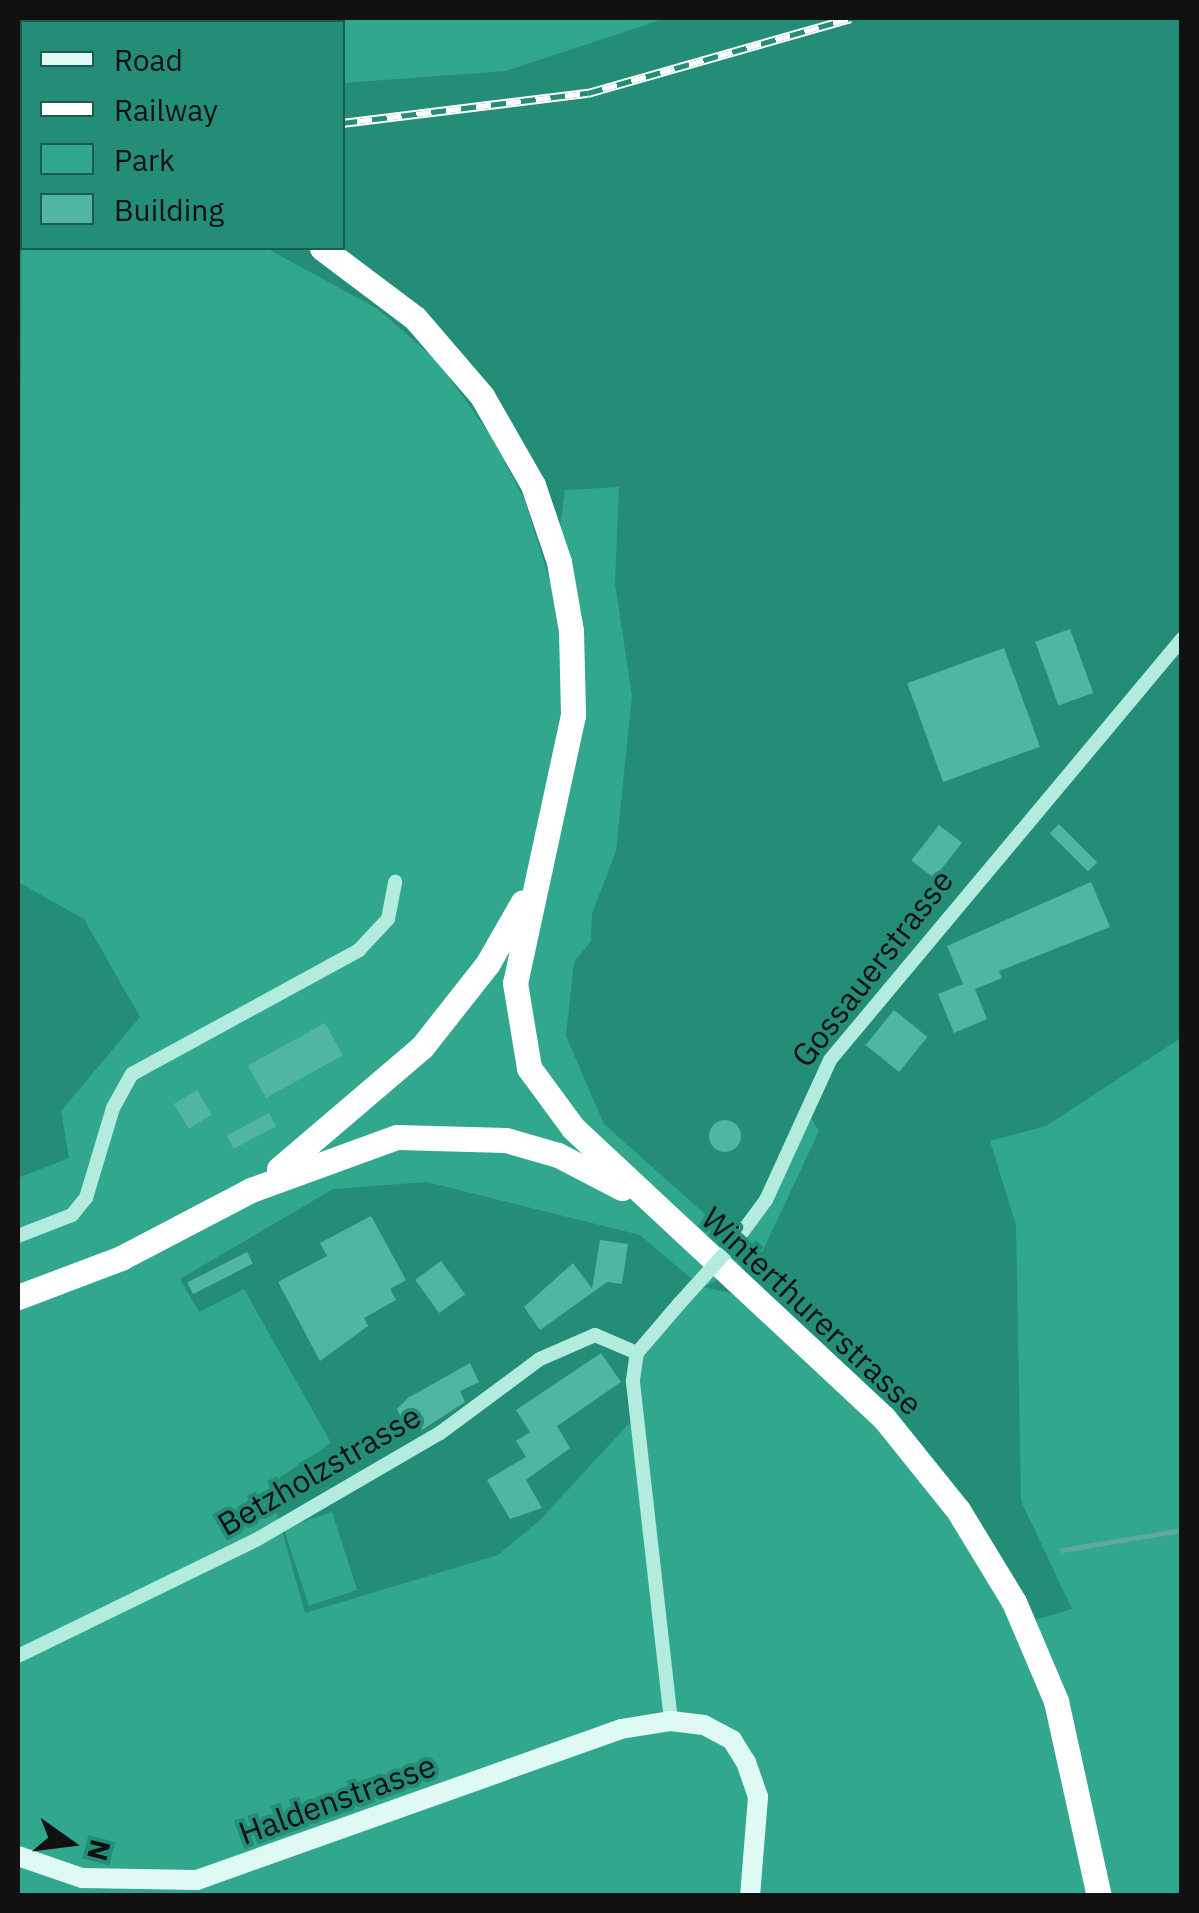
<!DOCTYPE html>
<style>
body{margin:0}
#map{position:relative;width:1199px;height:1913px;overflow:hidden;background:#248d78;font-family:"IBM Plex Sans",sans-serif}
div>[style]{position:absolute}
.green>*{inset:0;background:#31a78e;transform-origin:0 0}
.stream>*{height:5px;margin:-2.5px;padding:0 2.5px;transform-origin:2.5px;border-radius:2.5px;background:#62a89a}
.building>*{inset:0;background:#50b6a1;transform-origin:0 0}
.round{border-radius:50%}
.street>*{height:14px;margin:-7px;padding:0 7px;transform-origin:7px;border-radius:7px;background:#b3ebdf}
.secondary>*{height:20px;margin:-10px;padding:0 10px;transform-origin:10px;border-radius:10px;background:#dff9f4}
.highway>*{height:25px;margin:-12.5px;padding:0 12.5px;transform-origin:12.5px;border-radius:12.5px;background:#fff}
.rail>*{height:9px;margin-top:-4.5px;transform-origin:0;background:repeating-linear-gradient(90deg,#248d78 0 15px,#fff 0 30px);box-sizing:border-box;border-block:2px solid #fff}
.street-bridge>*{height:14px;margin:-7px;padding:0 7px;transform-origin:7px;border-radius:7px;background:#b3ebdf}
span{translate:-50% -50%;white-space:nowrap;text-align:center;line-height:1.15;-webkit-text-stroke:8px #248d78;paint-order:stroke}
.street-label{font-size:32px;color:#111}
.frame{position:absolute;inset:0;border:20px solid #111;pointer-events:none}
.legend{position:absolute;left:20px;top:20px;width:325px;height:230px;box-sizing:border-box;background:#248d78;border:2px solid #1c5b4f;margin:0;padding:12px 18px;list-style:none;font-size:30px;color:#111}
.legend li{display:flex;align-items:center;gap:20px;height:50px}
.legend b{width:50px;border:2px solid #1c5b4f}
.north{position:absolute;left:20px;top:1793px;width:100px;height:100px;-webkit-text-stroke:8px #248d78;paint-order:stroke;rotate:104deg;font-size:28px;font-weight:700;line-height:40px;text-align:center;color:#111}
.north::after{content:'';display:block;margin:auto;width:35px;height:45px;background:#111;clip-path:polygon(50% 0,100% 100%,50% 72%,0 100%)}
</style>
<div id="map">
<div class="green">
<i style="clip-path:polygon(40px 18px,666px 18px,506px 71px,343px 83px,342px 22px)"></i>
<i style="clip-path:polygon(evenodd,22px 209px,22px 248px,266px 248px,378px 309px,438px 362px,491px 436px,525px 501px,552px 588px,565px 490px,619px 487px,615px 583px,632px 696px,616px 851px,592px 914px,591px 941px,574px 962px,566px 1036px,604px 1124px,735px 1241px,766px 1200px,805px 1108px,819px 1131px,759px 1259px,703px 1287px,731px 1293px,847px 1381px,884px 1418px,1024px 1623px,1072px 1609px,1021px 1501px,1016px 1225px,990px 1141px,1046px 1126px,1181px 1038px,1181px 1895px,18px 1895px,18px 1178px,69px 1158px,61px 1111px,140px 1017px,84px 919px,18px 882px,22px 209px,427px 1182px,640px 1235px,701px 1287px,637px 1353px,635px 1417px,540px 1520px,498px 1555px,305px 1613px,269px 1485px,331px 1443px,244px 1289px,199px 1312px,180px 1279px,333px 1189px,427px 1182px)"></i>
<i style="left:332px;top:1512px;width:82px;height:51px;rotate:72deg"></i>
</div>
<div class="stream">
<i style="left:1062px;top:1550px;width:122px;rotate:-9.5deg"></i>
</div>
<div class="building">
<i style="left:1070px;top:629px;width:68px;height:37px;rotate:70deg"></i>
<i style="left:1004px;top:648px;width:105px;height:103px;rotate:70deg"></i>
<i style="left:1059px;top:824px;width:54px;height:13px;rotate:45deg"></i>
<i style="left:939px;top:825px;width:29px;height:45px;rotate:38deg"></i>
<i style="clip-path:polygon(1091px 882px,1110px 927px,999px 971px,1002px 978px,975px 989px,987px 1019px,954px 1033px,938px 994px,963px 984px,947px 946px)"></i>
<i style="left:894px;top:1010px;width:43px;height:45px;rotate:39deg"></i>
<i style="left:325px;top:1023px;width:37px;height:88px;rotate:61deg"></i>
<i style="left:197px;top:1090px;width:29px;height:27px;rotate:59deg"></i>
<i style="left:269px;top:1113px;width:15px;height:48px;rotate:62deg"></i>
<i class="round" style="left:709px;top:1120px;width:32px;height:32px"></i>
<i style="clip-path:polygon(371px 1216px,406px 1280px,390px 1289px,396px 1300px,364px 1318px,368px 1326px,320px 1361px,278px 1282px,327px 1256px,320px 1243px)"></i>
<i style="clip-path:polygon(600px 1240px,628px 1244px,622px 1284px,607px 1282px,540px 1330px,524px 1307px,573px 1263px,592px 1289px)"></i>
<i style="left:247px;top:1252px;width:13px;height:67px;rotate:63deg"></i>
<i style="left:441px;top:1261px;width:41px;height:32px;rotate:54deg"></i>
<i style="clip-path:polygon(601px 1353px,621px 1382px,557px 1426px,570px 1448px,526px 1480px,542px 1508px,510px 1519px,487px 1480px,526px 1457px,516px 1441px,530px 1432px,516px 1410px)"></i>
<i style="clip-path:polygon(470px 1363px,479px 1382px,460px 1391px,465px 1402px,422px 1430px,416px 1417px,403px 1423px,397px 1409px,408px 1398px)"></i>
</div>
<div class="street">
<i style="left:18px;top:1236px;width:58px;rotate:-21.3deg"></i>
<i style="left:72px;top:1215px;width:22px;rotate:-51deg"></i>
<i style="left:86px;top:1198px;width:94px;rotate:-73.3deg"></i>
<i style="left:113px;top:1108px;width:39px;rotate:-61deg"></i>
<i style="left:132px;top:1074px;width:259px;rotate:-28.6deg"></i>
<i style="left:359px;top:950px;width:42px;rotate:-46.9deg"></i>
<i style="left:388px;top:919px;width:38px;rotate:-79deg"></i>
<i style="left:735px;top:1242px;width:52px;rotate:-53.6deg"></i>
<i style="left:766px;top:1200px;width:154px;rotate:-65.4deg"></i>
<i style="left:830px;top:1060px;width:549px;rotate:-50.1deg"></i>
<i style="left:18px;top:1656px;width:265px;rotate:-26deg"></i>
<i style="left:256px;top:1540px;width:213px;rotate:-30.2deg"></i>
<i style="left:440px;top:1433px;width:124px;rotate:-36.5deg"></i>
<i style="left:540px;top:1359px;width:60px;rotate:-23.6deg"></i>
<i style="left:595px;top:1335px;width:46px;rotate:23.2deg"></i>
<i style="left:671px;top:1721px;width:343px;rotate:-96.4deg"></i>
<i style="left:633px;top:1380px;width:27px;rotate:-82deg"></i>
<i style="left:637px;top:1353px;width:65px;rotate:-49.4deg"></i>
</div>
<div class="secondary">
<i style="left:18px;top:1856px;width:68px;rotate:19deg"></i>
<i style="left:82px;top:1878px;width:115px;rotate:1deg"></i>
<i style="left:197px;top:1880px;width:450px;rotate:-19.6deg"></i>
<i style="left:621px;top:1729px;width:51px;rotate:-9.1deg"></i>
<i style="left:671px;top:1721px;width:33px;rotate:7deg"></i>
<i style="left:704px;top:1725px;width:32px;rotate:28deg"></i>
<i style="left:732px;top:1740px;width:26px;rotate:58deg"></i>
<i style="left:746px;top:1762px;width:37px;rotate:71deg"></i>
<i style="left:758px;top:1797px;width:99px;rotate:94.6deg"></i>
</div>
<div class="highway">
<i style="left:18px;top:179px;width:4px;rotate:-14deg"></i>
<i style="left:322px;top:248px;width:116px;rotate:37deg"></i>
<i style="left:415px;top:318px;width:103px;rotate:49.3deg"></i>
<i style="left:482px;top:396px;width:103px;rotate:60.2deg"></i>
<i style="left:533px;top:485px;width:81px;rotate:71.3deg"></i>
<i style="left:559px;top:562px;width:70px;rotate:80.1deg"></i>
<i style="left:571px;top:631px;width:84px;rotate:88.6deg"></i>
<i style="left:573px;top:715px;width:274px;rotate:102.2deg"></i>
<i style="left:515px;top:983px;width:86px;rotate:80.6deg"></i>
<i style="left:529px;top:1068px;width:74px;rotate:53.7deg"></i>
<i style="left:573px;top:1128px;width:425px;rotate:43deg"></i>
<i style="left:884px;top:1418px;width:118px;rotate:51.2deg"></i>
<i style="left:958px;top:1510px;width:108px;rotate:58.7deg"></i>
<i style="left:1014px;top:1602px;width:108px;rotate:67deg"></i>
<i style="left:1056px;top:1701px;width:200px;rotate:77.6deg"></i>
<i style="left:279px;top:1169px;width:188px;rotate:-40.5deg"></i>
<i style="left:422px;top:1047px;width:107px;rotate:-51.8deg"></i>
<i style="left:488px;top:963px;width:70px;rotate:-60.2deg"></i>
<i style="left:18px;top:1297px;width:110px;rotate:-20.7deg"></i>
<i style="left:121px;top:1258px;width:147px;rotate:-27.6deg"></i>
<i style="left:251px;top:1190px;width:155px;rotate:-20deg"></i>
<i style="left:397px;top:1137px;width:109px;rotate:1.6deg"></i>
<i style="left:506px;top:1140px;width:54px;rotate:16.1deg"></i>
<i style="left:558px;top:1155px;width:72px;rotate:27.3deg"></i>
</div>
<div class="rail">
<i style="left:18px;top:103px;width:4px;rotate:14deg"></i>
<i style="left:342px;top:123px;width:248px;rotate:-7deg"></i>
<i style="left:588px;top:93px;width:273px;rotate:-15.9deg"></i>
</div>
<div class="street-bridge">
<i style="left:679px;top:1304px;width:84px;rotate:-47.9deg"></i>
</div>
<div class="street-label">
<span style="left:872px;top:968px;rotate:-52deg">Gossauerstrasse</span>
<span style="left:812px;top:1311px;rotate:43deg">Winterthurerstrasse</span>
<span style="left:319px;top:1470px;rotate:-30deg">Betzholzstrasse</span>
<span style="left:337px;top:1799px;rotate:-20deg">Haldenstrasse</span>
</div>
<div class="frame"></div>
<ul class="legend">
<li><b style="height:12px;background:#dff9f4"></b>Road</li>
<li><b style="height:12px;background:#fff"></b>Railway</li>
<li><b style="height:28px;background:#31a78e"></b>Park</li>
<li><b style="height:28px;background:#50b6a1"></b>Building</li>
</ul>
<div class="north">N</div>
</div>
